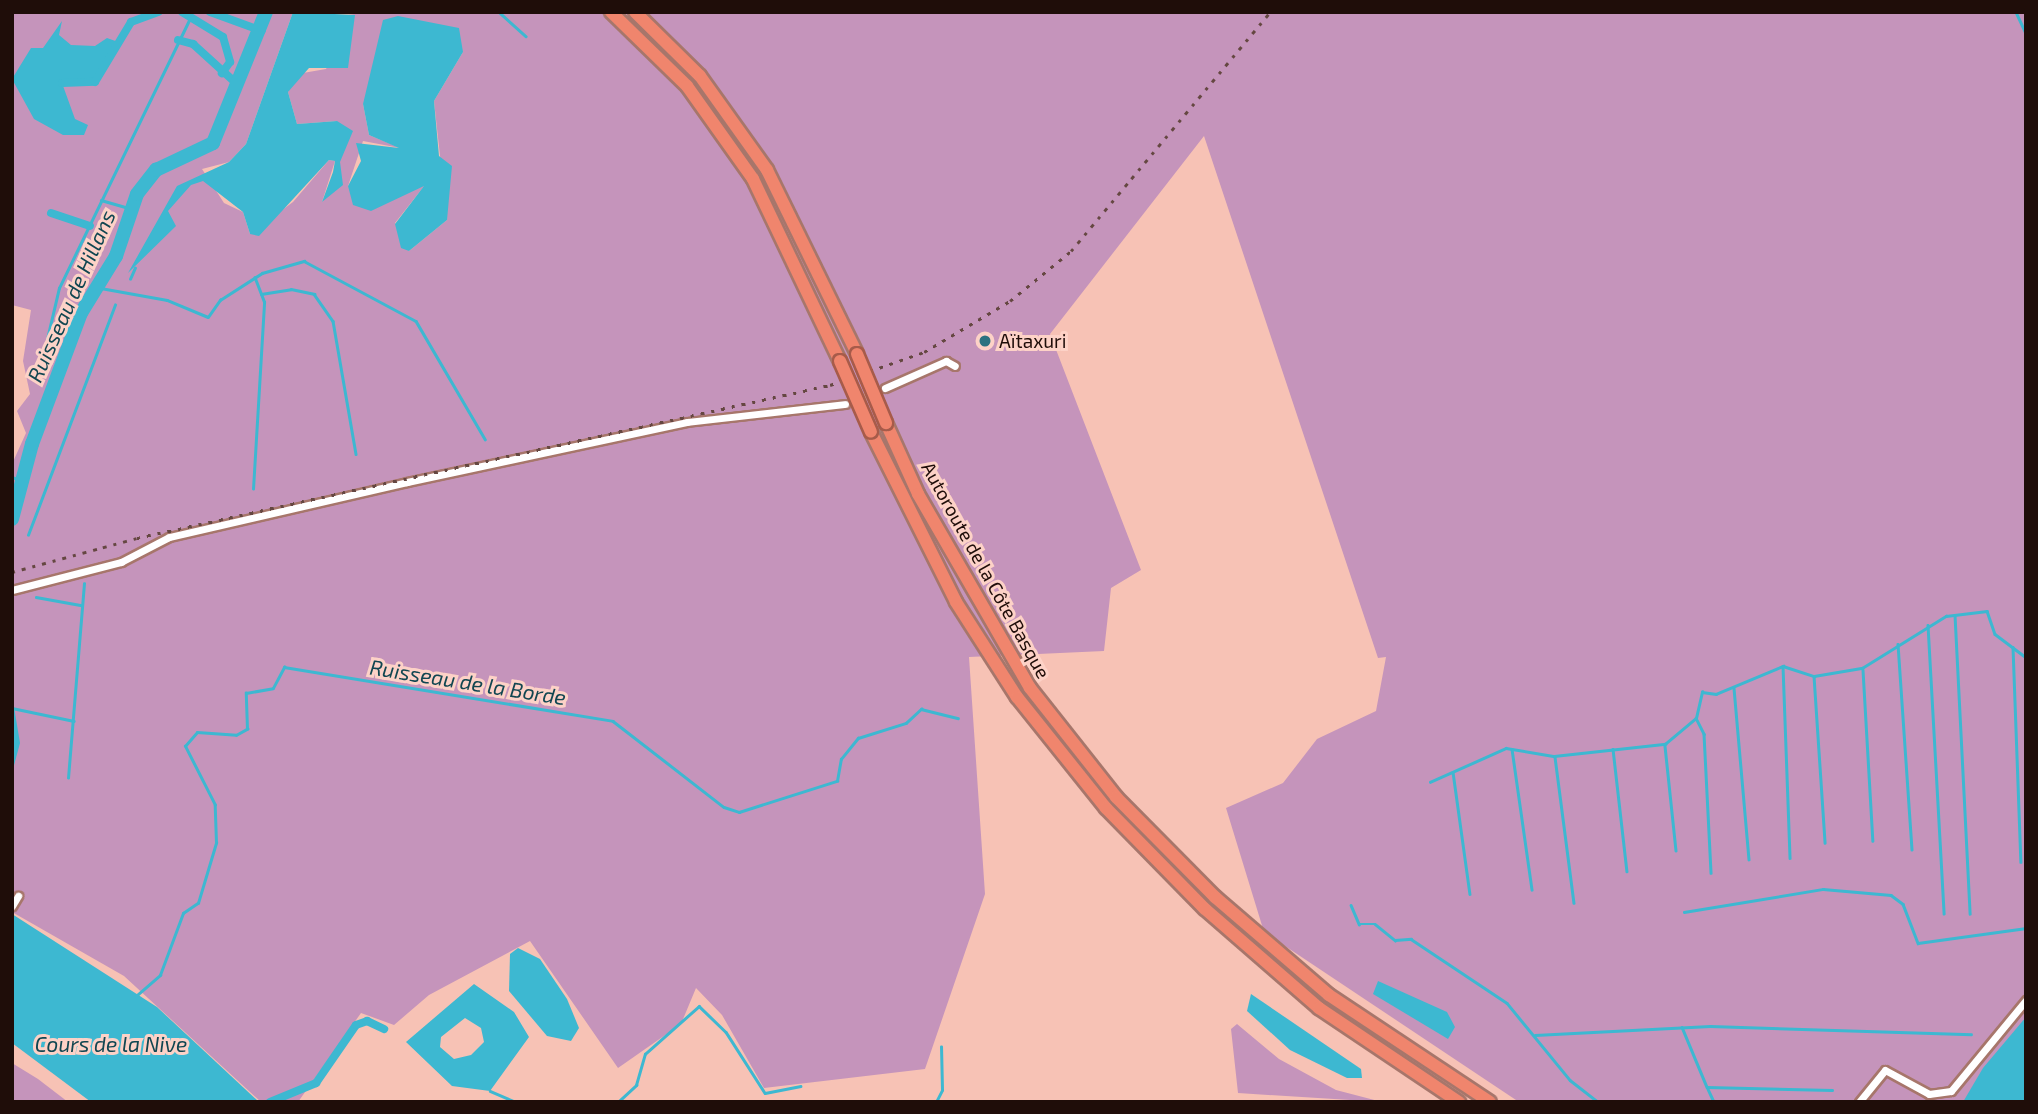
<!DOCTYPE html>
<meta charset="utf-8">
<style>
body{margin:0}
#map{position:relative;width:2038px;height:1114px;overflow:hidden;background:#f7c2b5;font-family:"Exo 2",sans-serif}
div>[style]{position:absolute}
.green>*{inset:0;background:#c594bb}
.water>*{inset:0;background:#3db8d1}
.stream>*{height:2.5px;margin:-1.25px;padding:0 1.25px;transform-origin:1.25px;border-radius:1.25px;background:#3db8d1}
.canal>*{height:8px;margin:-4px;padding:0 4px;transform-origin:4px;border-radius:4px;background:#3db8d1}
.river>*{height:14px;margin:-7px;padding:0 7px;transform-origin:7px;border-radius:7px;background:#3db8d1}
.street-tunnel>*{height:7px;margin-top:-3.5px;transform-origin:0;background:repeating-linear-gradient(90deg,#cc9e93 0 7px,transparent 0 10.5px)}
.roads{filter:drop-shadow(2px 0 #a7766b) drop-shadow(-2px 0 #a7766b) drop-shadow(0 2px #a7766b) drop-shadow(0 -2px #a7766b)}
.street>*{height:7px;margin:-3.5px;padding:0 3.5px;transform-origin:3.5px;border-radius:3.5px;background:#fff}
.highway>*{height:12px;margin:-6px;padding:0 6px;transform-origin:6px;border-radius:6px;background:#f0856d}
.rail>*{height:2.5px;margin-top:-1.25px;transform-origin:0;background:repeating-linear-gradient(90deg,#654741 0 3.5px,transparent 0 10.5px)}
.bridges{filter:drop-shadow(2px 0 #a75b4a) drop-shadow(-2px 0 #a75b4a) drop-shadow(0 2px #a75b4a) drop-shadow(0 -2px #a75b4a)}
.highway-bridge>*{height:12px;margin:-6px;padding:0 6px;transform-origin:6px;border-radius:6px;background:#f0856d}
.dots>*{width:19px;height:19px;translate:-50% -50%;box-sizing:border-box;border:4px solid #fdd2c7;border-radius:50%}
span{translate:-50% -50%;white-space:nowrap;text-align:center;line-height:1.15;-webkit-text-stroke:6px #fdd2c7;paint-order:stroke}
.poi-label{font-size:19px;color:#1f0d09}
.left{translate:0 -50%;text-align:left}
.street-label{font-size:19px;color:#1f0d09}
.water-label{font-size:21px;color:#114651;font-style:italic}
.frame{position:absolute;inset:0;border:14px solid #1f0d09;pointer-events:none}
</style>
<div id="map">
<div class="green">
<i style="clip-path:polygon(evenodd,12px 12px,293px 12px,246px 144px,229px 162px,202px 169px,224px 203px,243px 212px,250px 234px,293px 202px,329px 160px,335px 161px,322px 202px,339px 179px,337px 121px,297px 124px,288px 92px,297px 74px,326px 69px,354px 15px,338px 12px,2026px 12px,2026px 1102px,1519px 1102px,1264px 932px,1226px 808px,1283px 783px,1317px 739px,1376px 711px,1386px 657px,1378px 658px,1204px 136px,1050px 334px,1141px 570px,1111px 588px,1104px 651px,969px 657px,985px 894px,925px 1069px,764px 1088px,722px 1015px,696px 988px,681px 1024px,618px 1068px,530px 941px,429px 995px,394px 1025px,361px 1013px,298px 1102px,261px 1102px,124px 976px,12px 912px,12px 464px,26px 433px,17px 411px,30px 394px,23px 361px,31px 310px,12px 305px,12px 12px,463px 52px,434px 101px,447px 220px,409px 251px,395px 223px,425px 185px,397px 195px,348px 186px,363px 141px,400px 148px,369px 135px,363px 104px,463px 52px)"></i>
<i style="clip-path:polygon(1237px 1024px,1279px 1059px,1336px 1090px,1382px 1102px,1238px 1093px,1231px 1029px)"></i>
<i style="clip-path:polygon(12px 1063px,38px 1079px,68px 1102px,12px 1102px)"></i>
</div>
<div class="water">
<i style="clip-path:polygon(293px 12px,355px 15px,348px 68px,309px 68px,288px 92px,297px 124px,337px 121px,353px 131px,340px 162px,343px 185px,322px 202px,333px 172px,335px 161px,329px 160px,259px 236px,250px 234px,243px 212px,203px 181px,191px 185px,168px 211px,176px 226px,128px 273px,177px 186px,229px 162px,246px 144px)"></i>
<i style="clip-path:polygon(398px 16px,459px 28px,463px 52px,434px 101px,439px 156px,452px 166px,447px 220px,409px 251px,401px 248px,395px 224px,424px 186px,371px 211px,353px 205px,348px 186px,361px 161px,356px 143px,399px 148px,369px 135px,363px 104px,383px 20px)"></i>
<i style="clip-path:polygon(62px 21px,59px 35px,71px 45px,95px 46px,107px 38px,121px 43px,95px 82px,62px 83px,75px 119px,88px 125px,84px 135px,63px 135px,34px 119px,12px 79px,31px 48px,43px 48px)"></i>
<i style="clip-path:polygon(12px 695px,20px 743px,12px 773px)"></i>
<i style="clip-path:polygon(12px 914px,157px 1007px,259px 1102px,91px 1102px,12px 1043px)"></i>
<i style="clip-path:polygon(518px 948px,540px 959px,567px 999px,579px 1028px,571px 1041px,547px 1036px,509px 991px,510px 954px)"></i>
<i style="clip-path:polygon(1378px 981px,1447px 1012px,1455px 1027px,1448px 1039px,1373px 994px)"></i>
<i style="clip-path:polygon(evenodd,474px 984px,514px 1012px,529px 1037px,490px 1091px,452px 1086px,406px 1042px,474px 984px,465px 1018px,481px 1028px,484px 1042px,471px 1055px,454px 1059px,440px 1047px,441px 1037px,465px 1018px)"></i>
<i style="clip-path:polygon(1251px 994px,1361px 1069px,1362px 1078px,1347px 1078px,1290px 1050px,1247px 1011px)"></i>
<i style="clip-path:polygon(2026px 1017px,2026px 1102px,1963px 1102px,1983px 1068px)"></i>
</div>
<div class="stream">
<i style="left:499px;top:12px;width:36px;rotate:42deg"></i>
<i style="left:2016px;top:12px;width:23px;rotate:65deg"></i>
<i style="left:101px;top:200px;width:32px;rotate:16deg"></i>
<i style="left:130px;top:279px;width:12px;rotate:-66deg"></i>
<i style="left:95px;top:287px;width:73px;rotate:10.2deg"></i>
<i style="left:167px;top:300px;width:44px;rotate:22.5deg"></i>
<i style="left:208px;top:317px;width:21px;rotate:-55deg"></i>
<i style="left:220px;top:300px;width:50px;rotate:-32.7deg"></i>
<i style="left:262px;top:273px;width:44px;rotate:-15.9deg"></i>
<i style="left:304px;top:261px;width:127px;rotate:28.2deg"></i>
<i style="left:416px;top:321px;width:137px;rotate:59.7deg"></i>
<i style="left:261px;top:294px;width:30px;rotate:-9deg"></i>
<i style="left:291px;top:289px;width:24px;rotate:12deg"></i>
<i style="left:314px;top:294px;width:33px;rotate:55deg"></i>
<i style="left:333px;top:321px;width:135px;rotate:80.2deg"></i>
<i style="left:47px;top:339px;width:52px;rotate:-76.8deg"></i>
<i style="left:59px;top:288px;width:302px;rotate:-64.1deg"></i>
<i style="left:12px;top:477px;width:9px;rotate:21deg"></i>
<i style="left:253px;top:489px;width:187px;rotate:-86.6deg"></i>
<i style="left:264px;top:302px;width:26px;rotate:-111deg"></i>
<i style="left:28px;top:535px;width:246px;rotate:-69.3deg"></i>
<i style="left:36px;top:597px;width:46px;rotate:10.1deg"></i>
<i style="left:1955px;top:615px;width:299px;rotate:87.1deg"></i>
<i style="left:1928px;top:625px;width:289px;rotate:86.8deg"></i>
<i style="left:1898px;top:644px;width:206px;rotate:86.1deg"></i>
<i style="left:2013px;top:647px;width:215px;rotate:87.9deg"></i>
<i style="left:1783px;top:666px;width:192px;rotate:87.9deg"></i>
<i style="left:1863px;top:670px;width:171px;rotate:86.7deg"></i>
<i style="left:1814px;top:676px;width:167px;rotate:86.2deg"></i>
<i style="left:1734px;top:688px;width:172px;rotate:85deg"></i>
<i style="left:12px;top:708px;width:63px;rotate:11.8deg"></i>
<i style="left:1696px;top:718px;width:18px;rotate:63deg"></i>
<i style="left:1704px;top:734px;width:139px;rotate:87.1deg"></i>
<i style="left:1665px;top:746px;width:105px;rotate:84deg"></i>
<i style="left:1512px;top:749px;width:142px;rotate:81.9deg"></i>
<i style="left:1613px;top:749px;width:123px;rotate:83.5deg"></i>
<i style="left:1555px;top:757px;width:147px;rotate:82.6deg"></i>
<i style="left:1453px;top:772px;width:123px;rotate:82.1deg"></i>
<i style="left:68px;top:778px;width:195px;rotate:-85.3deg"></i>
<i style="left:1430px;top:782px;width:83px;rotate:-24.1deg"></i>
<i style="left:1506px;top:748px;width:49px;rotate:9.5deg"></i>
<i style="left:1554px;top:756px;width:112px;rotate:-6.2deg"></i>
<i style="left:1665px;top:744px;width:40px;rotate:-40deg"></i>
<i style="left:1696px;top:718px;width:27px;rotate:-77deg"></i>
<i style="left:1702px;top:692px;width:14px;rotate:8deg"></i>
<i style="left:1716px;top:694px;width:73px;rotate:-22.7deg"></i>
<i style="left:1783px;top:666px;width:33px;rotate:18deg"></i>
<i style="left:1814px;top:676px;width:49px;rotate:-9.5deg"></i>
<i style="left:1862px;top:668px;width:99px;rotate:-31.8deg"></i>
<i style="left:1946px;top:616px;width:41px;rotate:-7deg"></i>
<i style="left:1987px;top:611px;width:24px;rotate:71deg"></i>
<i style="left:1995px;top:634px;width:39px;rotate:37deg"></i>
<i style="left:1351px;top:905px;width:21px;rotate:67deg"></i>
<i style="left:1359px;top:924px;width:16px"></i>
<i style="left:1375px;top:924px;width:26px;rotate:39deg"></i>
<i style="left:1395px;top:940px;width:16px;rotate:-4deg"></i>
<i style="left:1411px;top:939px;width:115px;rotate:33.7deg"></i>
<i style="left:1507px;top:1003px;width:99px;rotate:50.7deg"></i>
<i style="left:1570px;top:1080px;width:36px;rotate:38deg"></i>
<i style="left:1684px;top:912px;width:141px;rotate:-9.4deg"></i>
<i style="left:1823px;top:889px;width:68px;rotate:5deg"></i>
<i style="left:1891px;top:895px;width:15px;rotate:37deg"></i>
<i style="left:1903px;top:904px;width:42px;rotate:69deg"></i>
<i style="left:1918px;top:943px;width:109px;rotate:-7.9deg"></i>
<i style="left:136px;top:996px;width:32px;rotate:-41deg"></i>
<i style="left:160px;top:975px;width:66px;rotate:-69.6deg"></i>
<i style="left:183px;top:913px;width:18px;rotate:-34deg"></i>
<i style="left:198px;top:903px;width:63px;rotate:-73.3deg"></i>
<i style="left:216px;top:843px;width:38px;rotate:-92deg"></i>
<i style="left:215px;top:805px;width:66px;rotate:-117deg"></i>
<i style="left:185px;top:746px;width:18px;rotate:-49deg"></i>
<i style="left:197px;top:732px;width:39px;rotate:4deg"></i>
<i style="left:236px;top:735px;width:13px;rotate:-29deg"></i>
<i style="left:247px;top:729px;width:36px;rotate:-92deg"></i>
<i style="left:246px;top:693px;width:27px;rotate:-10deg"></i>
<i style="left:273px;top:688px;width:24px;rotate:-62deg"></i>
<i style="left:284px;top:667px;width:333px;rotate:9.3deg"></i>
<i style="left:613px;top:721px;width:140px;rotate:37.8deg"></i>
<i style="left:724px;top:807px;width:16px;rotate:18deg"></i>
<i style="left:739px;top:812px;width:103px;rotate:-17.6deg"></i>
<i style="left:837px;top:781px;width:22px;rotate:-80deg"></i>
<i style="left:841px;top:759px;width:27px;rotate:-51deg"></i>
<i style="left:858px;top:738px;width:50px;rotate:-17.4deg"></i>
<i style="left:906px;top:723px;width:21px;rotate:-43deg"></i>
<i style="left:921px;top:709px;width:38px;rotate:14deg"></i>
<i style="left:1682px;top:1027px;width:65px;rotate:67.4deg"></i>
<i style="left:1707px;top:1087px;width:125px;rotate:1.4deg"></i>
<i style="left:1535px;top:1035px;width:175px;rotate:-2.9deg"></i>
<i style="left:1710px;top:1026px;width:261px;rotate:1.8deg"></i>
<i style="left:1708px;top:1089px;width:14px;rotate:65deg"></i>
<i style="left:490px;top:1091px;width:28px;rotate:23deg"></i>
<i style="left:618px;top:1102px;width:25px;rotate:-43deg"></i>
<i style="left:636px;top:1085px;width:32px;rotate:-74deg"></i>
<i style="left:645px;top:1054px;width:72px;rotate:-41.6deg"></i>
<i style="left:699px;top:1006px;width:37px;rotate:44deg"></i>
<i style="left:726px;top:1032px;width:72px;rotate:57.4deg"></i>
<i style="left:765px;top:1093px;width:36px;rotate:-11deg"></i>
<i style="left:936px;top:1102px;width:13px;rotate:-63deg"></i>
<i style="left:942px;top:1090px;width:43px;rotate:-91.3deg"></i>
</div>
<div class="canal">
<i style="left:182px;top:12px;width:48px;rotate:31.4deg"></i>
<i style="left:223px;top:37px;width:26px;rotate:74deg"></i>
<i style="left:230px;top:62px;width:14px;rotate:126deg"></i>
<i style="left:210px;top:12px;width:55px;rotate:20.1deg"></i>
<i style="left:178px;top:40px;width:16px;rotate:15deg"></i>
<i style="left:193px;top:44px;width:61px;rotate:42.3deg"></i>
<i style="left:62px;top:83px;width:33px;rotate:-2deg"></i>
<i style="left:95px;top:82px;width:70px;rotate:-59deg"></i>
<i style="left:131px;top:22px;width:29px;rotate:-20deg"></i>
<i style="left:51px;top:213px;width:41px;rotate:18.4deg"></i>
<i style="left:270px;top:1102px;width:50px;rotate:-22.4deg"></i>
<i style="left:316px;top:1083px;width:70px;rotate:-55.4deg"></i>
<i style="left:356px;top:1025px;width:12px;rotate:-20deg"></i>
<i style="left:367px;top:1021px;width:19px;rotate:25deg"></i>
</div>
<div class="river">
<i style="left:12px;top:519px;width:78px;rotate:-75.1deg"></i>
<i style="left:32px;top:444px;width:140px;rotate:-69.5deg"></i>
<i style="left:81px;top:313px;width:67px;rotate:-58.4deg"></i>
<i style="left:116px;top:256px;width:65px;rotate:-71.3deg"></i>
<i style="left:137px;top:194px;width:31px;rotate:-52deg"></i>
<i style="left:156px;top:170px;width:63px;rotate:-25.3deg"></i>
<i style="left:213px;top:143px;width:141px;rotate:-68deg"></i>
</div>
<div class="street-tunnel">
<i style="left:845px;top:404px;width:43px;rotate:-21.8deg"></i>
</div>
<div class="roads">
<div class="street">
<i style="left:885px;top:388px;width:67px;rotate:-23.9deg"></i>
<i style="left:946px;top:361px;width:10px;rotate:29deg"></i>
<i style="left:12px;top:590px;width:113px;rotate:-14.4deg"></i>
<i style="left:121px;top:562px;width:54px;rotate:-27.5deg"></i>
<i style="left:169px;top:537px;width:244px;rotate:-13deg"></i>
<i style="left:407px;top:482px;width:286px;rotate:-12.1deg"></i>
<i style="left:687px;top:422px;width:159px;rotate:-6.5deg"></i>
<i style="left:12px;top:906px;width:12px;rotate:-59deg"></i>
<i style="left:1859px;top:1102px;width:41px;rotate:-50.9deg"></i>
<i style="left:1885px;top:1070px;width:50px;rotate:28.6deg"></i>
<i style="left:1929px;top:1094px;width:22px;rotate:-8deg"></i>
<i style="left:1951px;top:1091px;width:118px;rotate:-50.5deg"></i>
</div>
<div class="highway">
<i style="left:611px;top:12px;width:106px;rotate:44.2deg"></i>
<i style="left:687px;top:86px;width:114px;rotate:54.6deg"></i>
<i style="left:753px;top:179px;width:202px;rotate:64.5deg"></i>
<i style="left:635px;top:12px;width:91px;rotate:44.6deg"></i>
<i style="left:700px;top:76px;width:115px;rotate:54.5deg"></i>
<i style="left:767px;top:170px;width:205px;rotate:63.9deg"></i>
<i style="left:886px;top:423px;width:78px;rotate:65.7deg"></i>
<i style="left:918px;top:494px;width:224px;rotate:60deg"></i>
<i style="left:1030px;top:688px;width:139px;rotate:51.7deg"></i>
<i style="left:1116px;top:797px;width:141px;rotate:45.3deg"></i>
<i style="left:1215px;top:897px;width:150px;rotate:40.7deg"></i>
<i style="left:1329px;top:995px;width:193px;rotate:33.6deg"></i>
<i style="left:871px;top:432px;width:190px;rotate:63.4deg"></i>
<i style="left:956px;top:602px;width:113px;rotate:57.3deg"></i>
<i style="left:1017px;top:697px;width:142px;rotate:51.3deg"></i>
<i style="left:1106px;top:808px;width:141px;rotate:45.6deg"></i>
<i style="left:1205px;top:909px;width:151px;rotate:41deg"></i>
<i style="left:1319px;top:1008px;width:169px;rotate:33.9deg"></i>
</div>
</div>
<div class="rail">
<i style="left:12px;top:572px;width:130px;rotate:-15.2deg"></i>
<i style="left:137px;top:538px;width:710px;rotate:-12.45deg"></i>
<i style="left:830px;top:385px;width:100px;rotate:-19.3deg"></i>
<i style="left:924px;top:352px;width:100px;rotate:-30.7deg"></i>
<i style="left:1010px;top:301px;width:79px;rotate:-39.3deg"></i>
<i style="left:1071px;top:251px;width:311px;rotate:-50.2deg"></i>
</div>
<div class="bridges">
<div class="highway-bridge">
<i style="left:857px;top:354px;width:75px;rotate:67.2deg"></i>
<i style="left:840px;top:361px;width:77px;rotate:66.4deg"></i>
</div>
</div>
<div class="dots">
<i style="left:985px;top:341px;background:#2c7280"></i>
</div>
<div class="poi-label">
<span class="left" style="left:999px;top:341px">Aïtaxuri</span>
</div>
<div class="street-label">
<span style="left:986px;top:570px;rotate:61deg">Autoroute de la Côte Basque</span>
</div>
<div class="water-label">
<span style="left:71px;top:296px;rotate:-66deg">Ruisseau de Hillans</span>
<span style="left:468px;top:682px;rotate:9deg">Ruisseau de la Borde</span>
<span style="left:111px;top:1044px">Cours de la Nive</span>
</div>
<div class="frame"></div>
</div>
